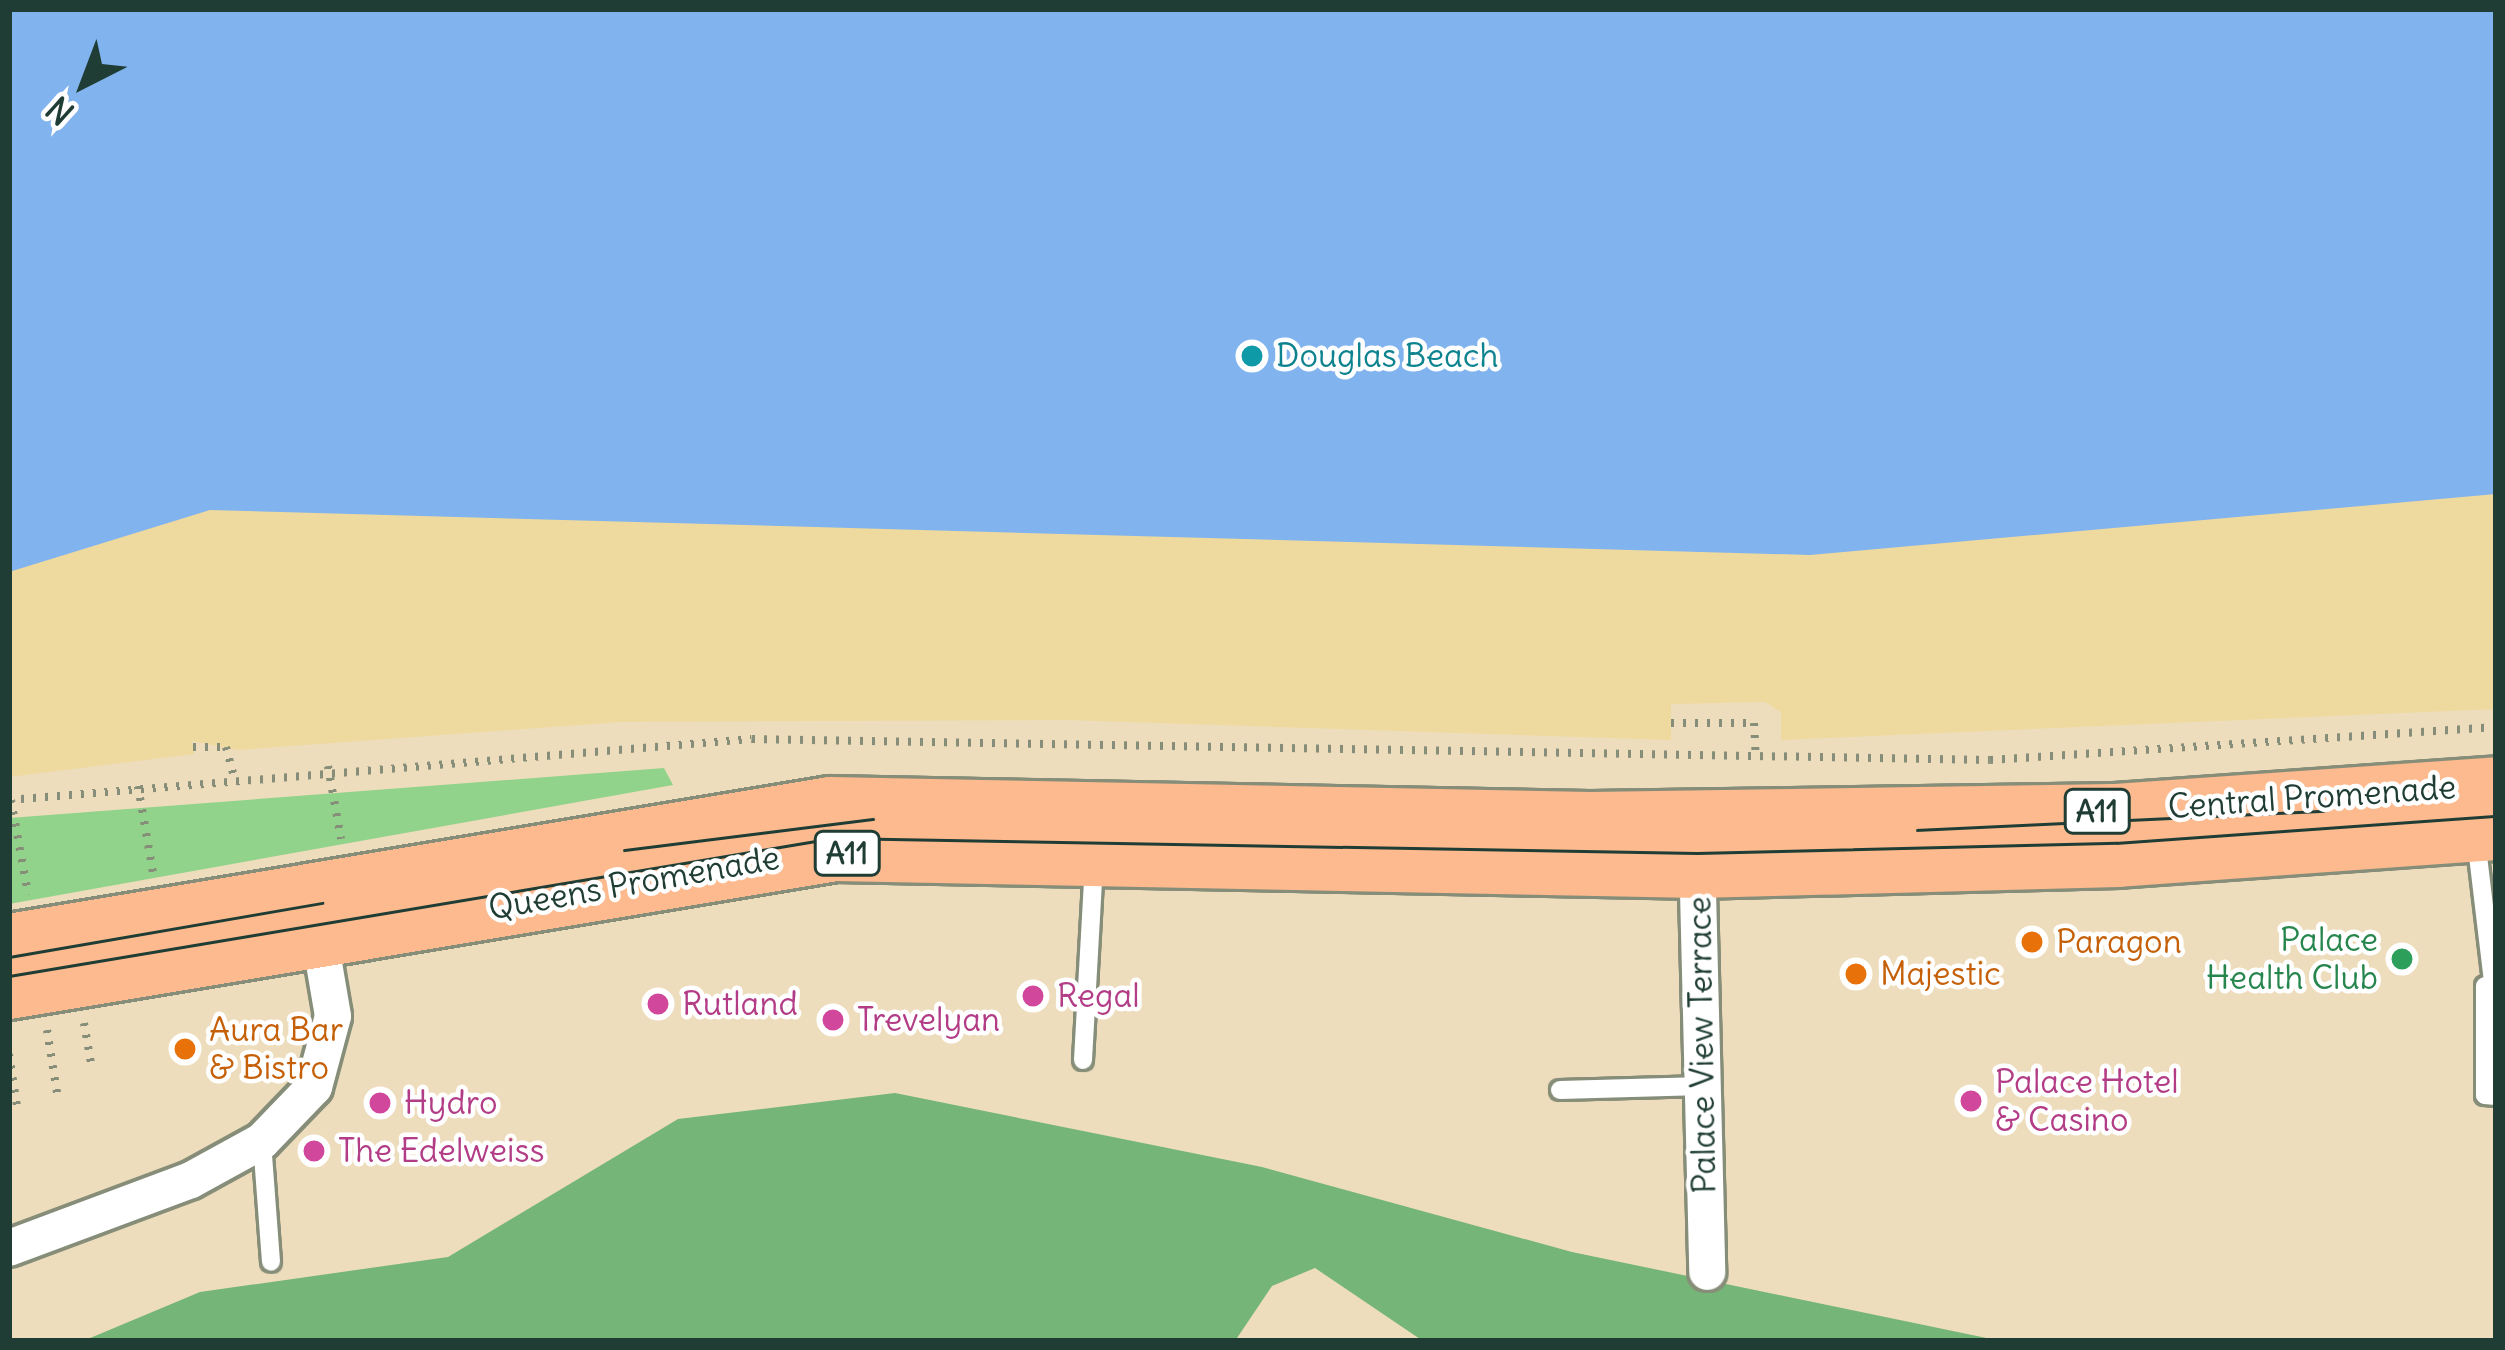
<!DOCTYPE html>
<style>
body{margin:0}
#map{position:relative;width:2505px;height:1350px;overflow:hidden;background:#eeddbc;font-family:Delius,sans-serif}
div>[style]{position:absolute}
.green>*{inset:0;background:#92d38b}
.forest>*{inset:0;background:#75b577}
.sand>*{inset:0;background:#eeda9e}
.water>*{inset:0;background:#81b3ee}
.path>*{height:8px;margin-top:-4px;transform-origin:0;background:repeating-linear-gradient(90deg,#868d78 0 3px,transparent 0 12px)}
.roads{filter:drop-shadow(3px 0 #868d78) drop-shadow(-3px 0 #868d78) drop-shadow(0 3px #868d78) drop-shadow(0 -3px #868d78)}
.service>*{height:18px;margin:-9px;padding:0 9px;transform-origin:9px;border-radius:9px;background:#fff}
.minor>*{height:36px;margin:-18px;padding:0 18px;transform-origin:18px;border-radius:18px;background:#fff}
.primary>*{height:54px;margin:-27px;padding:0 27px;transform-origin:27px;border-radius:27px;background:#fcba8e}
.tram>*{height:3px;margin:-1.5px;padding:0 1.5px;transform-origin:1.5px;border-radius:1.5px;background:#1f3d34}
.dots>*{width:33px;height:33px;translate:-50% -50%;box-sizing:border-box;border:6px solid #fff;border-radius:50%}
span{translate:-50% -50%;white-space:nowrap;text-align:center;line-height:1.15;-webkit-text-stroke:9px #fff;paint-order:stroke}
.shield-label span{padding:3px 9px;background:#fff;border:3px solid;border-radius:9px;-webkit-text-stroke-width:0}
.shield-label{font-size:30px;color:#1f3d34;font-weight:700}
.culture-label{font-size:33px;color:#0d838f}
.left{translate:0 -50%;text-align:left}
.street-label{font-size:33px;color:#1f3d34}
.leisure-label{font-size:33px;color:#27864d}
.right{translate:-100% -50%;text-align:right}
.food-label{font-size:33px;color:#c56008}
.hotel-label{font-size:33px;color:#b23c85}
.frame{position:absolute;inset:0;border:12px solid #1f3d34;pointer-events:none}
.north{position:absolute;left:24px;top:24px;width:120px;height:120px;-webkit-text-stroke:9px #fff;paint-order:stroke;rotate:222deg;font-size:33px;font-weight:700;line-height:48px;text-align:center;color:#1f3d34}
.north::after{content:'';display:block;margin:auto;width:42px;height:54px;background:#1f3d34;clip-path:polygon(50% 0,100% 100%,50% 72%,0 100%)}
</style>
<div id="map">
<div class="green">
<i style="clip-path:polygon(664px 768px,673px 785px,9px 904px,9px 818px)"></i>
</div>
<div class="forest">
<i style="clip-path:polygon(895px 1093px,1262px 1167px,1572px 1252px,2001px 1341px,1423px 1341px,1315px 1268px,1272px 1286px,1235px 1341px,83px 1341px,200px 1292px,448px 1257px,678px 1119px)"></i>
</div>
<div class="sand">
<i style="clip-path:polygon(9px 9px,2496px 9px,2496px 709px,1781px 740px,1781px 712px,1765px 702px,1671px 704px,1671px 740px,1067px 720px,621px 722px,238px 750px,192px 741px,194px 754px,9px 777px)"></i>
</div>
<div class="water">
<i style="clip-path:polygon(9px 9px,2496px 9px,2496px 494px,1810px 555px,210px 510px,9px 572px)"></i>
</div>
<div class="path">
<i style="left:1671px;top:723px;width:83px"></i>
<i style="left:1754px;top:723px;width:33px;rotate:87deg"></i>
<i style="left:193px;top:747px;width:33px"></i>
<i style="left:226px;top:747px;width:30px;rotate:75deg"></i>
<i style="left:328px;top:766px;width:74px;rotate:79.9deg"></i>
<i style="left:138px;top:786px;width:88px;rotate:80.2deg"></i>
<i style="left:9px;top:800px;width:745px;rotate:-4.69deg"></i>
<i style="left:752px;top:739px;width:1238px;rotate:0.97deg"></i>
<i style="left:1990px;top:760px;width:507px;rotate:-3.73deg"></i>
<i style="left:11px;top:800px;width:96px;rotate:79.7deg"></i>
<i style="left:84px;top:1023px;width:41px;rotate:80.1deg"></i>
<i style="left:47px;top:1030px;width:70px;rotate:80.9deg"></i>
<i style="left:9px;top:1054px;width:53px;rotate:81.3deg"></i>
</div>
<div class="roads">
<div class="service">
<i style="left:2476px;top:839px;width:169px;rotate:83.2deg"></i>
<i style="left:2485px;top:986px;width:109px;rotate:90deg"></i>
<i style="left:2485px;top:1095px;width:11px;rotate:5deg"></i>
<i style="left:1083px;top:1060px;width:197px;rotate:-86.8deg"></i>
<i style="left:1560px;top:1090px;width:143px;rotate:-1.6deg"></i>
<i style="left:262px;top:1142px;width:120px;rotate:85.7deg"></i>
</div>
<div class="minor">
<i style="left:1697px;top:850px;width:422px;rotate:88.6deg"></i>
<i style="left:9px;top:1248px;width:194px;rotate:-20.5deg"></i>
<i style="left:191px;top:1180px;width:81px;rotate:-28.8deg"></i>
<i style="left:262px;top:1141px;width:75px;rotate:-46.1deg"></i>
<i style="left:314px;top:1087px;width:73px;rotate:-75deg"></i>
<i style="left:333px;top:1016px;width:100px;rotate:-99.7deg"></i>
</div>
<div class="primary">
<i style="left:9px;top:941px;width:832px;rotate:-9.47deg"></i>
<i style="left:830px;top:804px;width:760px;rotate:1.13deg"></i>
<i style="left:1590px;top:819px;width:524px;rotate:-0.87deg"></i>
<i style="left:2114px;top:811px;width:383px;rotate:-4deg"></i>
<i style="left:9px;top:992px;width:837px;rotate:-9.48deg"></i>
<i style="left:835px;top:854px;width:863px;rotate:1.13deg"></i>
<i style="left:1698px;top:871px;width:420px;rotate:-1.5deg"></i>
<i style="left:2118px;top:860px;width:379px;rotate:-4.1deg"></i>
</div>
</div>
<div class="tram">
<i style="left:1917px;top:830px;width:407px;rotate:-2.7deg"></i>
<i style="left:624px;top:850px;width:251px;rotate:-7.1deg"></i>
<i style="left:9px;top:957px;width:318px;rotate:-9.8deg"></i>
<i style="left:9px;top:976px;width:836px;rotate:-9.5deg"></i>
<i style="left:834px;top:838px;width:863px;rotate:1deg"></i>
<i style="left:1697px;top:853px;width:420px;rotate:-1.4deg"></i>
<i style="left:2117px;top:843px;width:380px;rotate:-4.1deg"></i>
</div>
<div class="dots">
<i style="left:1252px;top:356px;background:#0f9aa8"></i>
<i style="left:2032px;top:942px;background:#e8710a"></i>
<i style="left:2402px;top:959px;background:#2e9e5b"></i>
<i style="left:1856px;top:974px;background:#e8710a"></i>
<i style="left:1033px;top:996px;background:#d1479c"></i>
<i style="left:658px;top:1004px;background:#d1479c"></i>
<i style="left:833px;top:1020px;background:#d1479c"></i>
<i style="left:185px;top:1049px;background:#e8710a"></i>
<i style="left:1971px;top:1101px;background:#d1479c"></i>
<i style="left:380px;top:1103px;background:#d1479c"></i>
<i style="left:314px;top:1151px;background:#d1479c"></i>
</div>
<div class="shield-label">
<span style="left:2097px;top:811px">A11</span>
<span style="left:847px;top:853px">A11</span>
</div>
<div class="culture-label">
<span class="left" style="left:1276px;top:356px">Douglas Beach</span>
</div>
<div class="street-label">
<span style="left:2312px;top:797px;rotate:-4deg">Central Promenade</span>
<span style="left:634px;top:883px;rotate:-10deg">Queens Promenade</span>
<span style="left:1702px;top:1045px;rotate:-91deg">Palace View Terrace</span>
</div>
<div class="leisure-label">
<span class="right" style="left:2378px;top:959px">Palace<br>Health Club</span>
</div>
<div class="food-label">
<span class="left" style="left:2056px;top:942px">Paragon</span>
<span class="left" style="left:1880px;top:974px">Majestic</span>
<span class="left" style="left:209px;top:1049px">Aura Bar<br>&amp; Bistro</span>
</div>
<div class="hotel-label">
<span class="left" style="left:1057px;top:996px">Regal</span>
<span class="left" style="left:682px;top:1004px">Rutland</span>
<span class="left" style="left:857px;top:1020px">Trevelyan</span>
<span class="left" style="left:1995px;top:1101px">Palace Hotel<br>&amp; Casino</span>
<span class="left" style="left:404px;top:1103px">Hydro</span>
<span class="left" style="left:338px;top:1151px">The Edelweiss</span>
</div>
<div class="frame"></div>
<div class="north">N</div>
</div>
